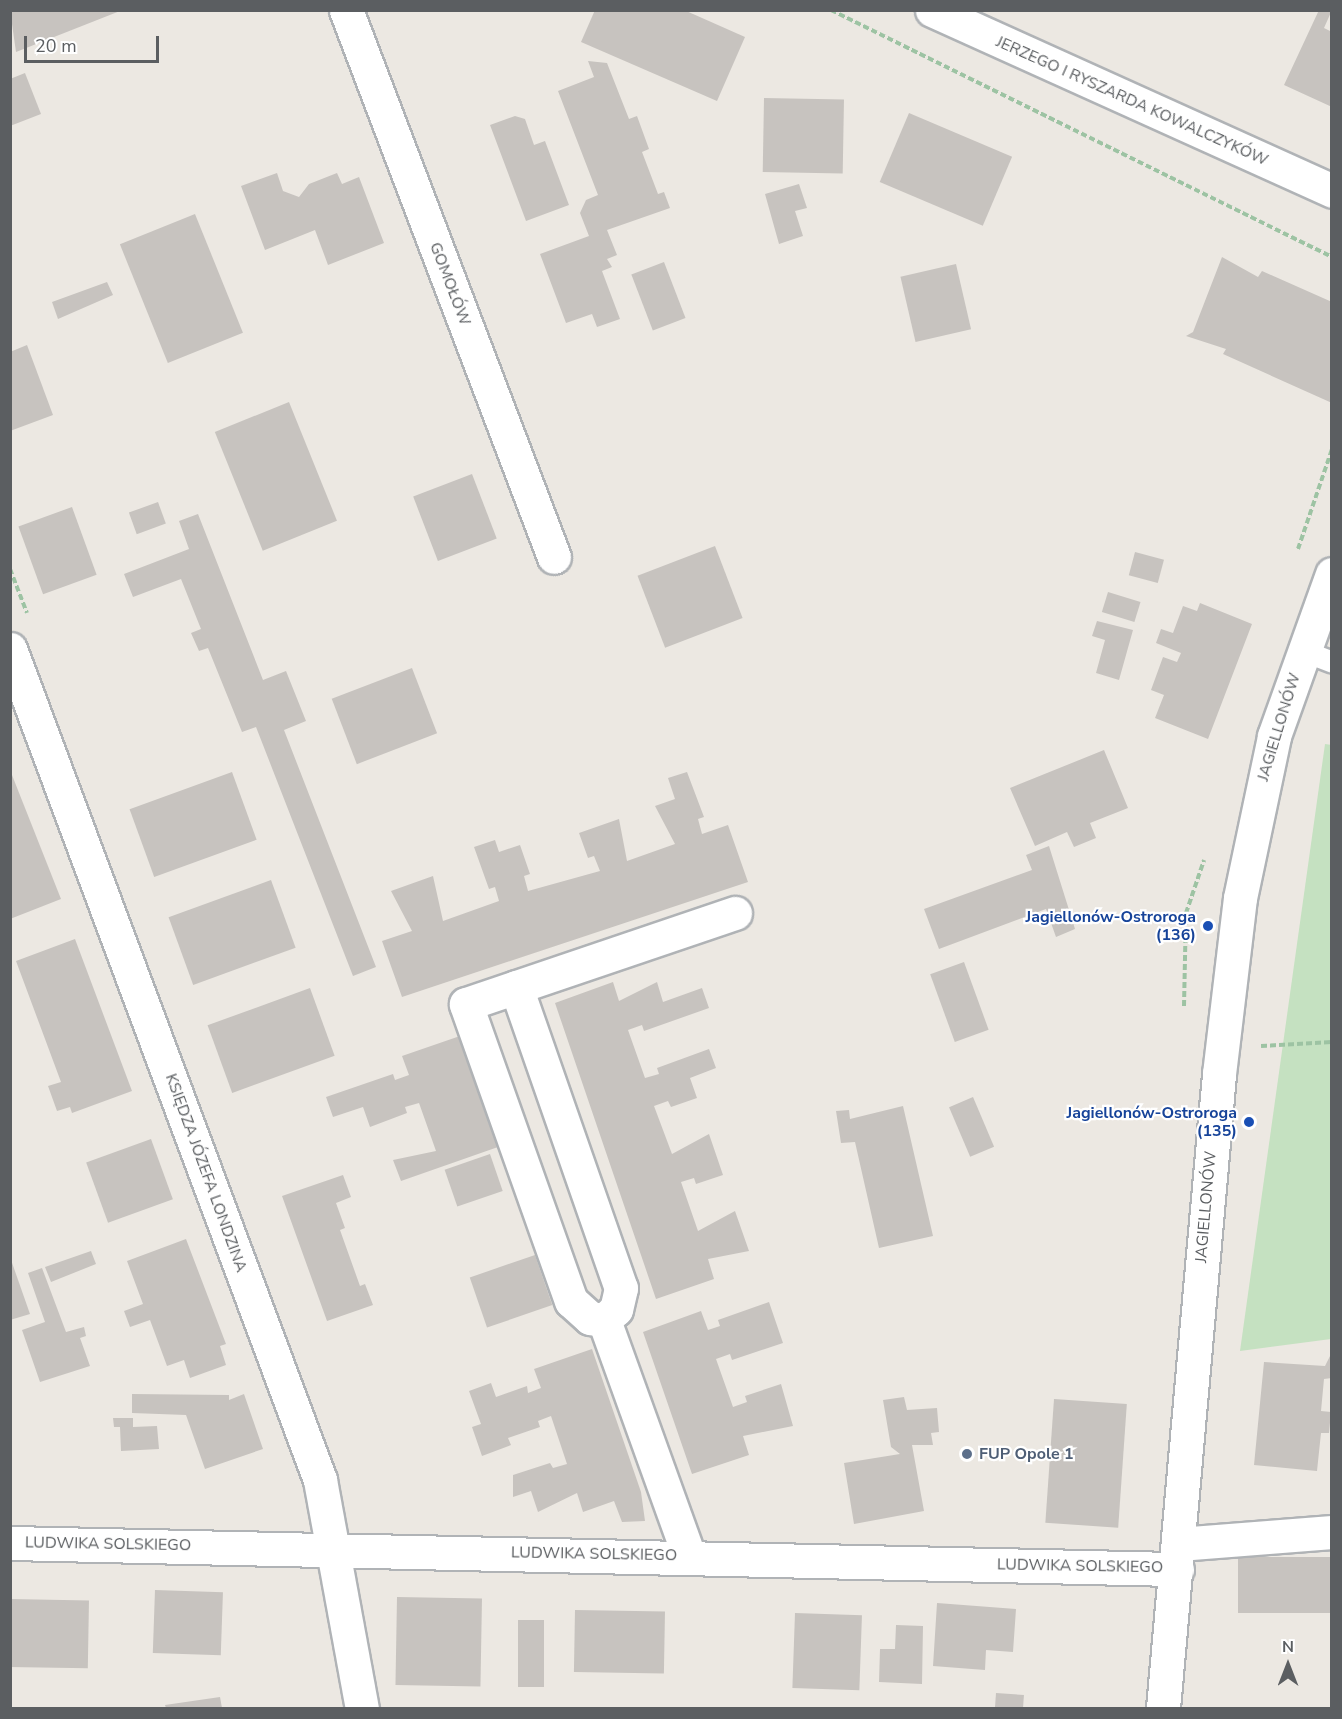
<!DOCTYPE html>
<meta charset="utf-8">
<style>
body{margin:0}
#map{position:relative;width:1342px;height:1719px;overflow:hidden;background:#ece8e2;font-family:"Nunito Sans",sans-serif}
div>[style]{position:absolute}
.green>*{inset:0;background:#c5e1c1}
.building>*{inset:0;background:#c7c3bf;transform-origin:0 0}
.path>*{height:4px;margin-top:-2px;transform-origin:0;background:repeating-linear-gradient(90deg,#9dc3a3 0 6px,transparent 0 9px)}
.roads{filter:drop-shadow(2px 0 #b0b3b6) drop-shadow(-2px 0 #b0b3b6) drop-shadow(0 2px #b0b3b6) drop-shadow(0 -2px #b0b3b6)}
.lane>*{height:21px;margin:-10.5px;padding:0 10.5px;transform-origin:10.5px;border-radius:10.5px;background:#fff}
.street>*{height:33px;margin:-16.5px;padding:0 16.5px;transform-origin:16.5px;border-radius:16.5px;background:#fff}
.secondary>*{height:33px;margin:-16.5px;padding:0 16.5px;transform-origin:16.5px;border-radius:16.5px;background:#fff}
.dots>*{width:16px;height:16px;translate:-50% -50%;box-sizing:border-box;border:3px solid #fff;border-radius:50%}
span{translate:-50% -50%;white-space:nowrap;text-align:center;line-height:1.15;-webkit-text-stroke:4.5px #fff;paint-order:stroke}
.street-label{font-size:16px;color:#5b5e61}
.transit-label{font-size:16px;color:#164399;font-weight:700}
.right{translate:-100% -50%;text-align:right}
.service-label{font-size:16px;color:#4e5e75;font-weight:700}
.left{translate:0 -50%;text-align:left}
.frame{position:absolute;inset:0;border:12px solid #5b5e61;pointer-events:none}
.north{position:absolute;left:1258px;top:1635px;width:60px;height:60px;-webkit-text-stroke:4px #fff;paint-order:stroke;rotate:0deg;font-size:16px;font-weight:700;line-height:24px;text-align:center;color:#5b5e61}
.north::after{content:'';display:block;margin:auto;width:21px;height:27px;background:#5b5e61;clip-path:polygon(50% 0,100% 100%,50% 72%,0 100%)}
.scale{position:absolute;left:24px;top:36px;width:135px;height:27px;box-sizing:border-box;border:3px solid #5b5e61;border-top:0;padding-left:8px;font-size:18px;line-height:21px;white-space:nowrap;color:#5b5e61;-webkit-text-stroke:4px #fff;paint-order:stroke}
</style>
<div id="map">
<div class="green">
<i style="clip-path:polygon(1325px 744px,1332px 745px,1331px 1339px,1240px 1351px)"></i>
</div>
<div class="building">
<i style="clip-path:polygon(10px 10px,120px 10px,120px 11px,16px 52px)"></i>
<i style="clip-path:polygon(595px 10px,684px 10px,745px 37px,717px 101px,581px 42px)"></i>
<i style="clip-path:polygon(1319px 10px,1332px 10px,1324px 28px,1332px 32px,1332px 107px,1284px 85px)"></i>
<i style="clip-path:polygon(588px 61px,607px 63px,629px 119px,637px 116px,649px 149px,642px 152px,658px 194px,664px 192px,670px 208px,607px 230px,617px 255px,607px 259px,612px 267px,602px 271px,620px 319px,597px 327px,592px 314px,566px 323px,540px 254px,589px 236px,580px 213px,586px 200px,598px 195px,558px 91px,594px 77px)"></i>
<i style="clip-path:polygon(25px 73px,41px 114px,10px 126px,10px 79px)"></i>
<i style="left:764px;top:98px;width:80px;height:74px;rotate:1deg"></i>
<i style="left:909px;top:113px;width:112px;height:75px;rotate:23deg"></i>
<i style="clip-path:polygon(515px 116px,525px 119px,534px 145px,545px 141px,569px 205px,526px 221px,490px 125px)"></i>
<i style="clip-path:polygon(277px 173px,283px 191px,299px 197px,309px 184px,337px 173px,342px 184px,359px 177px,384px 243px,328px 265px,315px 230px,265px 250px,241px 186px)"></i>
<i style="clip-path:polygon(799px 184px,807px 208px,795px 211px,803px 236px,779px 244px,765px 194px)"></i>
<i style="left:195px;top:214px;width:128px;height:81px;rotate:68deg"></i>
<i style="clip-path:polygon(1222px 257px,1258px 277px,1262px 271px,1332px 302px,1332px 403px,1223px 354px,1226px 349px,1186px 336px,1193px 332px)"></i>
<i style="left:664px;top:262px;width:60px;height:35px;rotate:69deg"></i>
<i style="left:956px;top:264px;width:67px;height:57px;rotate:77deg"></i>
<i style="clip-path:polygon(107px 282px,113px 295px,58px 319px,52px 302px)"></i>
<i style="clip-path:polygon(27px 345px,53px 415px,10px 431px,10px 352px)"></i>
<i style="left:289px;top:402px;width:128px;height:80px;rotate:68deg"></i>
<i style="left:472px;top:474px;width:69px;height:63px;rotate:69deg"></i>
<i style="left:158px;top:502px;width:23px;height:31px;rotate:70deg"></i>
<i style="left:72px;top:507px;width:72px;height:57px;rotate:70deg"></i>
<i style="clip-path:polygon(198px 514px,263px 680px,286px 671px,306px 721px,284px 730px,376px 967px,353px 976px,256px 727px,242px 732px,208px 648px,199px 651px,191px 633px,201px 629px,181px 579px,133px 597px,124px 574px,189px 549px,179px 521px)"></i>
<i style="left:715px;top:546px;width:77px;height:83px;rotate:69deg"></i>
<i style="left:1135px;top:552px;width:30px;height:24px;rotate:15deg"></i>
<i style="left:1108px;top:592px;width:34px;height:21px;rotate:17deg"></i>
<i style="clip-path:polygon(1200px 603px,1252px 624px,1208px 739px,1155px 718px,1164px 695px,1151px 690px,1163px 657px,1177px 662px,1181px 653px,1156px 643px,1161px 629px,1173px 633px,1183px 606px,1197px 611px)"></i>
<i style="clip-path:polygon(1097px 621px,1133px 630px,1119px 680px,1096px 673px,1105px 640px,1092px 636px)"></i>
<i style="left:412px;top:668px;width:70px;height:86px;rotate:69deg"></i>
<i style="clip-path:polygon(1104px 750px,1128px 808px,1090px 823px,1096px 838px,1074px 847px,1067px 832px,1035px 846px,1010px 788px)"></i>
<i style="clip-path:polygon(10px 770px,61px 899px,10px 919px)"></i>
<i style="left:232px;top:772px;width:72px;height:109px;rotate:70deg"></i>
<i style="clip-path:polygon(687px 772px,704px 817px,698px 819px,702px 834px,728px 825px,748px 882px,402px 997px,382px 941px,412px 931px,391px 891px,433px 876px,443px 921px,499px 901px,495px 887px,489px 889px,474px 847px,495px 840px,499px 852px,520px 845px,530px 874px,524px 876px,528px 891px,600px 871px,594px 856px,588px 858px,579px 833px,619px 819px,627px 861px,675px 844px,655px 806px,675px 799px,668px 778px)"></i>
<i style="clip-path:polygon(1049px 846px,1075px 929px,1056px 937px,1046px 909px,939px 949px,924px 909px,1032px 870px,1026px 855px)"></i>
<i style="left:271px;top:880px;width:72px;height:109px;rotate:70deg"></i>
<i style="clip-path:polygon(75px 939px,132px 1091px,72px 1113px,70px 1107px,57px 1111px,48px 1086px,61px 1082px,16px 961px)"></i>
<i style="left:964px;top:962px;width:72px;height:36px;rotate:70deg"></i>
<i style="clip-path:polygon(613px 982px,619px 1001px,657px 982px,663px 1002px,702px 988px,709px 1008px,644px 1031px,642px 1025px,628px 1030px,645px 1078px,659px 1074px,657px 1068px,709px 1049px,716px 1068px,690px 1078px,697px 1098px,671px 1107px,668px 1101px,654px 1106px,672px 1154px,709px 1134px,723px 1175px,696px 1184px,694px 1178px,681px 1182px,698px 1231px,735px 1211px,749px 1251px,708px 1259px,714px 1279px,656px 1299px,555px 1003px)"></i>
<i style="left:310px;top:988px;width:72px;height:109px;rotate:70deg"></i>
<i style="clip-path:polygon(460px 1036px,498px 1147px,401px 1181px,393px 1160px,436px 1151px,419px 1103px,405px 1107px,407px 1113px,370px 1127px,363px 1107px,333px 1117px,326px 1097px,393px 1074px,395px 1080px,409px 1075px,402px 1056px)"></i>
<i style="left:973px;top:1097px;width:54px;height:26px;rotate:67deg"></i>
<i style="clip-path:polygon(903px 1106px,933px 1236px,879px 1248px,855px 1142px,841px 1143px,836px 1111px,849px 1110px,850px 1119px)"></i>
<i style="left:151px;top:1139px;width:64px;height:69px;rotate:70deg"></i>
<i style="left:490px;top:1154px;width:39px;height:48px;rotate:71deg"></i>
<i style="clip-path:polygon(343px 1175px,351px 1197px,336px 1203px,345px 1228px,340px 1230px,360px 1286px,365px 1284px,373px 1305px,327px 1321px,282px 1196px)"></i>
<i style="clip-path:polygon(186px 1239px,226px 1344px,220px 1346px,226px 1365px,190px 1378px,184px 1360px,167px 1366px,150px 1320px,130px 1327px,124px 1311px,143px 1304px,127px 1261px)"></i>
<i style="clip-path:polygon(91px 1251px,96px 1264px,51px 1282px,45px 1267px)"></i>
<i style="left:535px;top:1255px;width:53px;height:69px;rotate:71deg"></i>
<i style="clip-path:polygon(10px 1257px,30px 1314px,10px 1320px)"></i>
<i style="clip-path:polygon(42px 1268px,66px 1332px,84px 1327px,86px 1336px,80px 1338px,90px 1366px,40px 1382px,22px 1330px,45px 1322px,28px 1273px)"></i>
<i style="clip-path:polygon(769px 1302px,783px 1343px,732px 1360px,730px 1354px,716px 1359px,733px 1407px,747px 1402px,745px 1396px,781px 1384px,793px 1426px,743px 1436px,749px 1455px,692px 1474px,643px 1332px,701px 1311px,708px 1330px,720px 1326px,718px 1320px)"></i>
<i style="clip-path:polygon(592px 1349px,641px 1492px,645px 1521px,622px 1522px,614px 1501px,583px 1512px,577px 1493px,538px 1512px,531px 1491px,513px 1497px,513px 1475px,550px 1463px,553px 1468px,567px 1464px,551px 1416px,538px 1421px,540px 1427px,508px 1438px,511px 1445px,482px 1456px,472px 1427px,481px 1424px,469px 1391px,491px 1383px,496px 1397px,527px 1386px,528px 1393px,541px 1388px,534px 1369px)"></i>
<i style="clip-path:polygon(1332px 1352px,1332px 1378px,1324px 1379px,1321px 1411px,1331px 1412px,1329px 1433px,1321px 1433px,1317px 1471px,1254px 1465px,1264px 1362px,1325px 1366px)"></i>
<i style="clip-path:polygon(132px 1394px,229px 1395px,229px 1400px,244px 1394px,263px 1449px,205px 1469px,186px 1415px,132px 1413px)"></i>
<i style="clip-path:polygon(904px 1397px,907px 1410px,937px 1408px,939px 1432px,931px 1433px,933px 1445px,912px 1445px,924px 1511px,854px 1524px,844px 1463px,900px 1454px,891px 1447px,883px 1400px)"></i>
<i style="left:1054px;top:1399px;width:73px;height:124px;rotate:4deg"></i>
<i style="clip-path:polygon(113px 1418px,133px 1418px,133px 1427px,157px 1426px,159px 1449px,121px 1451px,120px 1427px,114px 1427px)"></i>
<i style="left:1332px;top:1557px;width:56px;height:94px;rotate:90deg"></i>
<i style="left:155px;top:1590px;width:68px;height:63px;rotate:2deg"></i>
<i style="left:397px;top:1597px;width:85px;height:88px;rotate:1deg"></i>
<i style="left:10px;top:1599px;width:79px;height:68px;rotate:1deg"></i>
<i style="clip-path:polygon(937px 1603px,1016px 1609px,1013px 1652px,986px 1650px,985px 1670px,933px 1666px)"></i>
<i style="left:575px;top:1610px;width:90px;height:62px;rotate:1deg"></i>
<i style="left:795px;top:1613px;width:67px;height:75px;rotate:2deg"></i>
<i style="left:518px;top:1620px;width:26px;height:67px"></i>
<i style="clip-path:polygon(896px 1625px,923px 1626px,922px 1684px,879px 1682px,880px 1649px,895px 1649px)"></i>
<i style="left:996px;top:1693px;width:28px;height:15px;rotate:4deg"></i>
<i style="clip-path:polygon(220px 1697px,222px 1708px,166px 1708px,165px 1705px)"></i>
</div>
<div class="path">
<i style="left:831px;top:10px;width:559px;rotate:26.24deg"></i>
<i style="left:1298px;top:549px;width:106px;rotate:-71.2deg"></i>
<i style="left:10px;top:569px;width:47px;rotate:68.9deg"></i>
<i style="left:1184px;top:1006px;width:93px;rotate:-88.8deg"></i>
<i style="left:1186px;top:913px;width:56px;rotate:-71.2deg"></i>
<i style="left:1261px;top:1046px;width:71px;rotate:-3.2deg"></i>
</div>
<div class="roads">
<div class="lane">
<i style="left:1304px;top:651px;width:30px;rotate:21deg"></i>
</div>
<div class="street">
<i style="left:346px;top:10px;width:585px;rotate:69.18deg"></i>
<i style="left:10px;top:649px;width:887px;rotate:69.54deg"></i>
<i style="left:320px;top:1480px;width:232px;rotate:79.6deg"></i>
<i style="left:516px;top:987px;width:319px;rotate:70.8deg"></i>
<i style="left:621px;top:1288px;width:22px;rotate:103deg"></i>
<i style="left:616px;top:1309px;width:16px;rotate:137deg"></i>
<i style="left:604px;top:1320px;width:14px;rotate:-172deg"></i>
<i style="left:590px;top:1318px;width:25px;rotate:-138deg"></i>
<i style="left:571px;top:1301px;width:315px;rotate:-109.5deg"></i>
<i style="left:466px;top:1004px;width:284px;rotate:-18.7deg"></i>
<i style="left:604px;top:1320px;width:251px;rotate:70.2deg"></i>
<i style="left:10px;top:1543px;width:1167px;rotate:1.28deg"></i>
<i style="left:1179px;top:1544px;width:153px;rotate:-4.5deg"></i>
</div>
<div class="secondary">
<i style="left:932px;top:10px;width:439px;rotate:24.3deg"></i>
<i style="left:1163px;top:1708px;width:636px;rotate:-84.95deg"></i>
<i style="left:1219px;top:1074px;width:177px;rotate:-83.2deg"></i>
<i style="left:1240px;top:898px;width:166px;rotate:-78.1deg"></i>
<i style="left:1274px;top:736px;width:172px;rotate:-70.3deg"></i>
</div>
</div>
<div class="dots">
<i style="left:1208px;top:926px;background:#1a4fb4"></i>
<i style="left:1249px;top:1122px;background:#1a4fb4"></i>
<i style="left:967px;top:1454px;background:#5c6f8a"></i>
</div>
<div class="street-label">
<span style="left:1132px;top:101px;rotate:24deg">JERZEGO I RYSZARDA KOWALCZYKÓW</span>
<span style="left:450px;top:284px;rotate:69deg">GOMOŁÓW</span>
<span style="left:1279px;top:727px;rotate:-73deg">JAGIELLONÓW</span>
<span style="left:206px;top:1173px;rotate:70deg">KSIĘDZA JÓZEFA LONDZINA</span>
<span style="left:1206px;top:1207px;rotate:-85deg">JAGIELLONÓW</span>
<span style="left:108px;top:1544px;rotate:1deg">LUDWIKA SOLSKIEGO</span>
<span style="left:594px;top:1554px;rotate:1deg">LUDWIKA SOLSKIEGO</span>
<span style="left:1080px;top:1566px;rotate:1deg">LUDWIKA SOLSKIEGO</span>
</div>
<div class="transit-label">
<span class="right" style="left:1196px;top:926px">Jagiellonów-Ostroroga<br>(136)</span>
<span class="right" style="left:1237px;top:1122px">Jagiellonów-Ostroroga<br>(135)</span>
</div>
<div class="service-label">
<span class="left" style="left:979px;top:1454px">FUP Opole 1</span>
</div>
<div class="frame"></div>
<div class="north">N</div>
<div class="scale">20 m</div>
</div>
